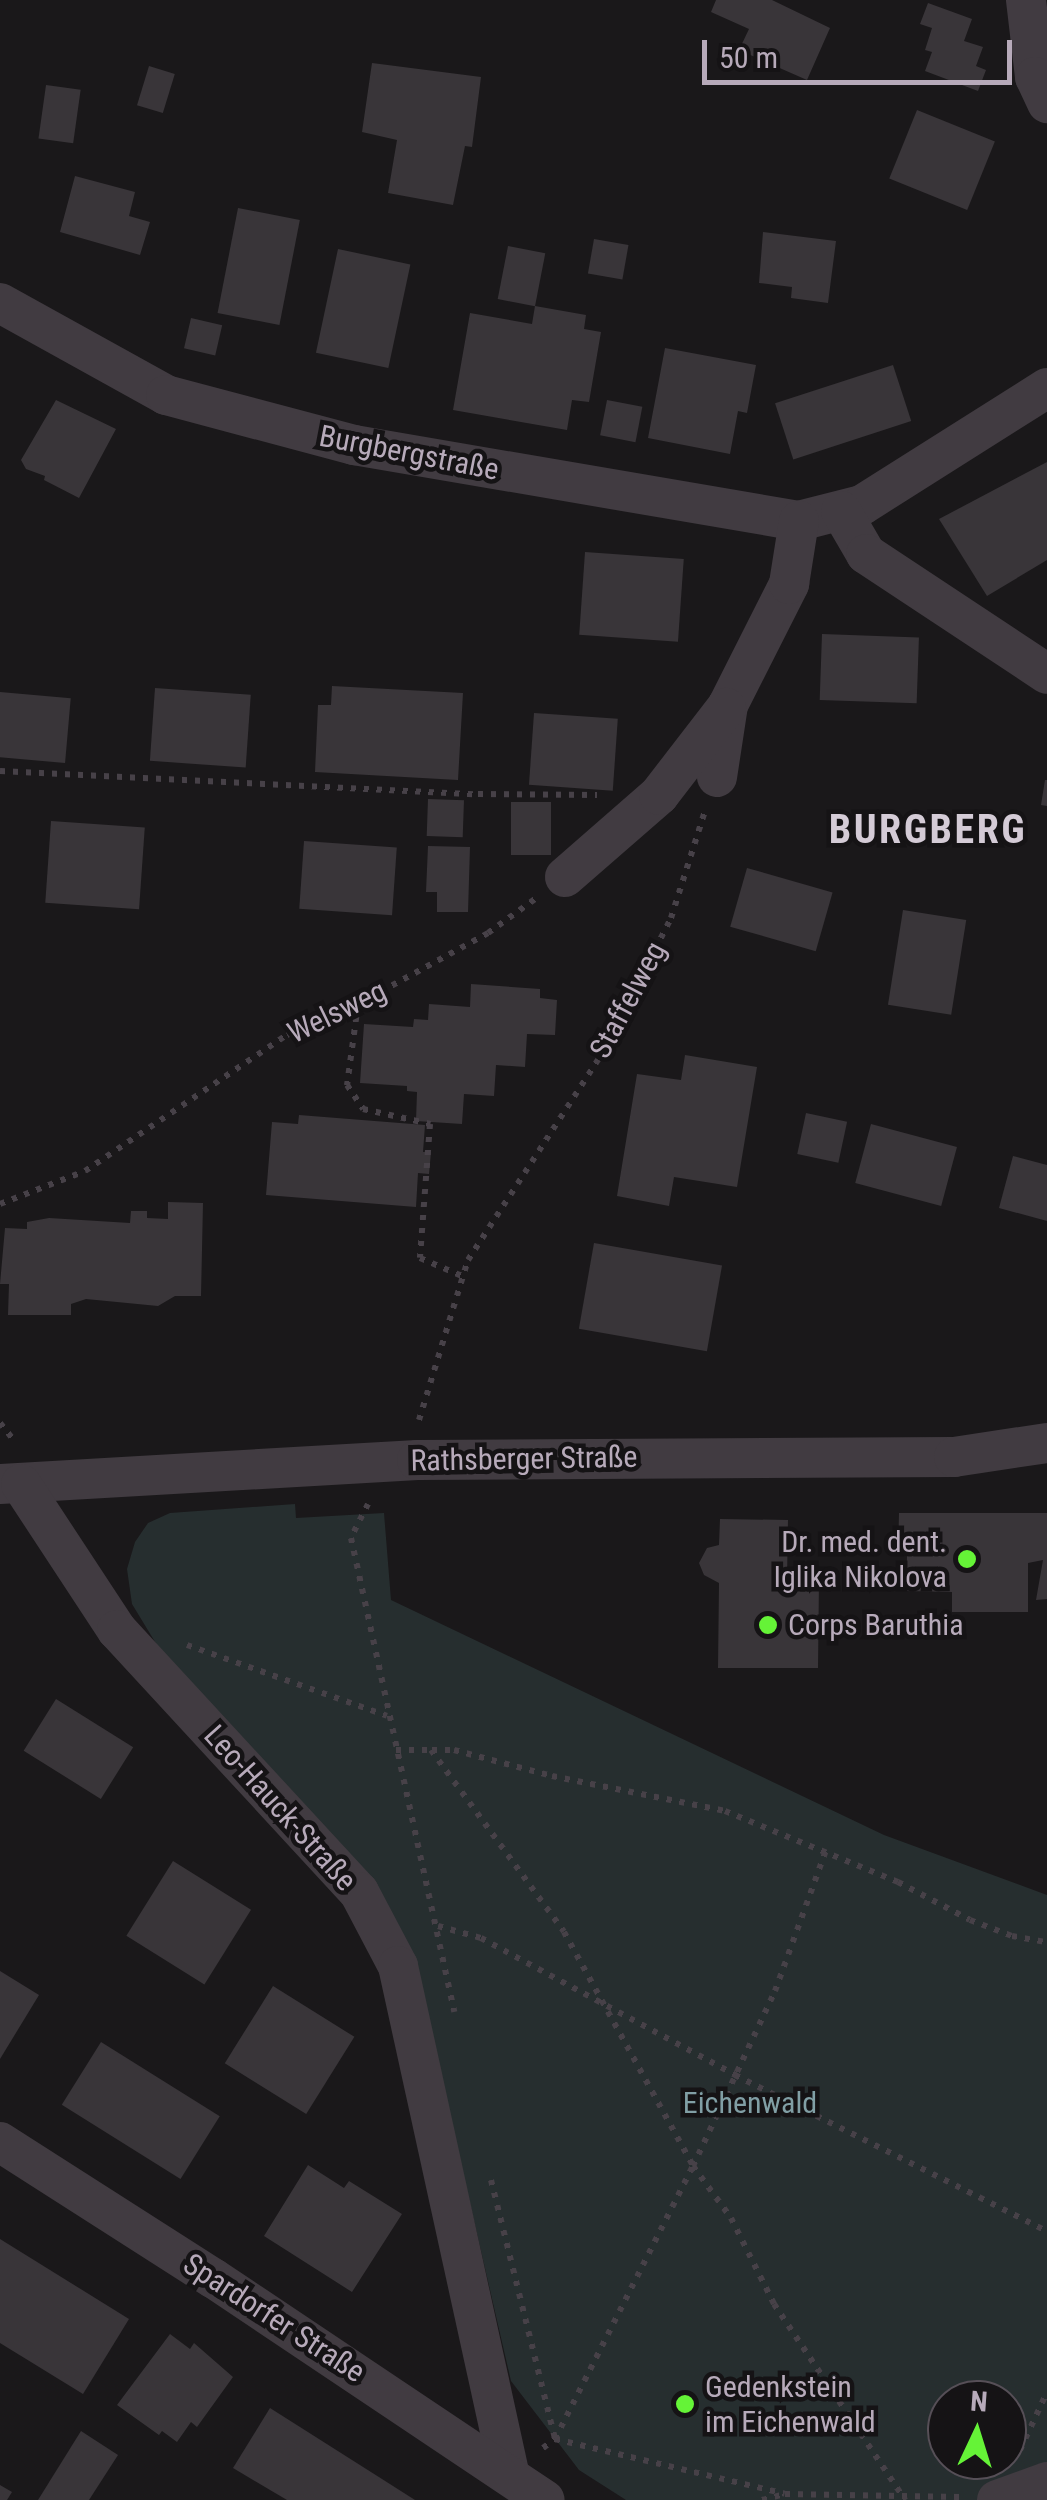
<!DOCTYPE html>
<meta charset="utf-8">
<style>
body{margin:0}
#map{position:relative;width:1047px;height:2500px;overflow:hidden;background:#1a181a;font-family:"Roboto Condensed",sans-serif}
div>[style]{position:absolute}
.green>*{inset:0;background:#262e2f}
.building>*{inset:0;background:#393539;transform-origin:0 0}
.path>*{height:6px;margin-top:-3px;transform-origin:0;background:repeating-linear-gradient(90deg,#474148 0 5px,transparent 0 13px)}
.minor>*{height:40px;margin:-20px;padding:0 20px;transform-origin:20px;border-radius:20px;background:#413b41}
.dots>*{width:28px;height:28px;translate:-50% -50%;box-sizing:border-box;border:5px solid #151315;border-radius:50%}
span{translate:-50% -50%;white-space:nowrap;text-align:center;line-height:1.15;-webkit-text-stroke:9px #151315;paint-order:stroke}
.street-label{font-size:30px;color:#b7aaba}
.poi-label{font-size:30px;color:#b7aaba}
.right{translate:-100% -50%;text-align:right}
.left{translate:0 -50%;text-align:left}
.park-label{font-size:30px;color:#819fa5}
.district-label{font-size:40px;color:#d4cbd6;font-weight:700;letter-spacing:2.5px}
.north{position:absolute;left:927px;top:2380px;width:100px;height:100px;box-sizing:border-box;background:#151315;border:2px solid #564f57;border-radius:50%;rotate:4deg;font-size:28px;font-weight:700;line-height:40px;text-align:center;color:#b7aaba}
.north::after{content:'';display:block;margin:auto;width:35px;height:45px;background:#65f337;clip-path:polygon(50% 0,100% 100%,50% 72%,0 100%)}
.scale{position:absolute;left:702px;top:40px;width:310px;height:45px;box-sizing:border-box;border:5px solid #b7aaba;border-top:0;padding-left:12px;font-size:30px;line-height:35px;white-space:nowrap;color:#b7aaba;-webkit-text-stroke:8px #151315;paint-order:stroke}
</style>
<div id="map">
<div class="green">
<i style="clip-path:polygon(evenodd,295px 1504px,296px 1518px,384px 1513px,391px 1600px,884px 1835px,1047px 1895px,1047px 2500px,626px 2500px,579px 2470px,511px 2381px,416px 1969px,163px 1655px,132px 1604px,127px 1569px,135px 1542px,148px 1523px,170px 1513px,295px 1504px,947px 2400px,1007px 2400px,1007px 2460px,947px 2460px,947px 2400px)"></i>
</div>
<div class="building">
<i style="clip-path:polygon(716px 0,772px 0,830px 28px,807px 80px,739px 50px,749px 29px,711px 12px)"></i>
<i style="clip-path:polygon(928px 3px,972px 19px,964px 41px,983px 47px,976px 66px,986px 70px,978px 91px,925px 71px,932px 52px,925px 50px,932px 28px,920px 24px)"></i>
<i style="clip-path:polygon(372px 63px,481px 77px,472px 147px,465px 146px,453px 205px,388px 193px,397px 140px,362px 132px)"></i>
<i style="left:149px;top:66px;width:27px;height:41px;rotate:17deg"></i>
<i style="left:46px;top:85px;width:35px;height:54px;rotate:8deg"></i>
<i style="left:917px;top:110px;width:84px;height:74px;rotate:22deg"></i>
<i style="clip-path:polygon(75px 176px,135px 192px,129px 216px,150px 222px,140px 255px,60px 232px)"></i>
<i style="left:238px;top:208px;width:63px;height:107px;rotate:11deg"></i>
<i style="clip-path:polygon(763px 232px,836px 241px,828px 303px,791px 298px,792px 287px,759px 283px)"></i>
<i style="left:594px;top:239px;width:35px;height:35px;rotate:10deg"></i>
<i style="left:508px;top:246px;width:38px;height:54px;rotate:11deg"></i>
<i style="left:338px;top:249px;width:74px;height:106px;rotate:12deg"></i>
<i style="clip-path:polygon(535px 306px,586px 315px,584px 329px,601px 332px,589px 402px,572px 400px,567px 430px,453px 410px,470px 313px,532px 324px)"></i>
<i style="left:191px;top:318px;width:32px;height:31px;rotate:13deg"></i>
<i style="clip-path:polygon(665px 348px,756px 365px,747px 413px,738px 411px,730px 454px,648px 438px)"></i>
<i style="left:893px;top:365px;width:59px;height:124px;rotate:72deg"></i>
<i style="clip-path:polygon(56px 400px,116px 429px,79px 498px,44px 480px,45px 476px,26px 469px,21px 460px)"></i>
<i style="left:607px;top:400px;width:36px;height:36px;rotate:11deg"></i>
<i style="clip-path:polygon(1047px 462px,1047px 560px,987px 596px,939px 519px)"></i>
<i style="left:585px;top:552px;width:99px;height:83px;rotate:4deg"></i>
<i style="left:822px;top:634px;width:97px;height:66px;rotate:2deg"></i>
<i style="clip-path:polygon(332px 686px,463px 693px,458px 780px,315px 772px,318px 705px,331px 705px)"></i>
<i style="left:155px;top:688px;width:96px;height:73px;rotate:4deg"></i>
<i style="left:0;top:692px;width:71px;height:65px;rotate:5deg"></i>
<i style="left:534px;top:713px;width:84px;height:72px;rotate:4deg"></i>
<i style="clip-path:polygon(1045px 780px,1047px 780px,1047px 806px,1041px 805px)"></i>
<i style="left:428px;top:799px;width:36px;height:37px;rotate:2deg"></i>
<i style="left:511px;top:802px;width:40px;height:53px"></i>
<i style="left:51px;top:821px;width:94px;height:82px;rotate:4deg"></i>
<i style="left:304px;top:841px;width:93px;height:68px;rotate:4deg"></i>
<i style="clip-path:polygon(428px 846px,470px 847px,468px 912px,437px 912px,437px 892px,426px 892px)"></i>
<i style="left:747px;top:868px;width:89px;height:61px;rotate:16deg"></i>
<i style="left:903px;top:910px;width:64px;height:96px;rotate:9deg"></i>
<i style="clip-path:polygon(471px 984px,540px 989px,540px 998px,557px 1000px,555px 1035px,527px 1034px,525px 1067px,496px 1065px,494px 1096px,464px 1094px,462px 1124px,416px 1121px,417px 1092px,407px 1091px,407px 1086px,360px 1083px,364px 1024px,413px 1027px,414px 1019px,428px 1020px,429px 1004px,470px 1007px)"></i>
<i style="clip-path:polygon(685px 1055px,757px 1067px,737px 1187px,674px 1177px,669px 1206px,617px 1196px,637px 1074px,681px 1080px)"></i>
<i style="left:806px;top:1113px;width:42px;height:42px;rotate:12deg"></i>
<i style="clip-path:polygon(299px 1115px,425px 1125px,423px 1152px,431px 1152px,429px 1174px,418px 1173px,416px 1207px,266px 1195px,272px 1122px,298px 1124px)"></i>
<i style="left:871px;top:1124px;width:89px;height:61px;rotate:15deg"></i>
<i style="clip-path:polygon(1013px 1156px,1047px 1165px,1047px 1221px,999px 1208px)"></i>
<i style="clip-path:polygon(168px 1202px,203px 1203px,201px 1296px,175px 1296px,158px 1306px,86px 1299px,71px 1304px,71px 1315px,8px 1315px,9px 1284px,0 1284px,5px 1228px,27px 1229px,27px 1222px,49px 1218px,130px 1223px,131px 1211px,147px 1211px,147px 1218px,168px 1219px)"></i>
<i style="left:594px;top:1243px;width:130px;height:87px;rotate:10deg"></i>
<i style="clip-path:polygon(899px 1513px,1047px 1513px,1047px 1599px,1036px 1600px,1043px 1560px,1028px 1563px,1028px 1612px,952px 1612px,952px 1592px,906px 1591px,907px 1555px,898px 1555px)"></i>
<i style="clip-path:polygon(720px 1519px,788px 1520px,787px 1580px,819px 1580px,818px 1668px,718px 1668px,719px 1583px,704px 1575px,699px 1563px,707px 1548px,719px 1545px)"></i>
<i style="left:56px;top:1699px;width:91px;height:61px;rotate:32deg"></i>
<i style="left:173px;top:1861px;width:92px;height:88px;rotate:32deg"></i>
<i style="clip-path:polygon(0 1971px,39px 1995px,0 2059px)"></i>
<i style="left:273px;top:1986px;width:96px;height:91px;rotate:32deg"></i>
<i style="left:101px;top:2042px;width:140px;height:74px;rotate:32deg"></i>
<i style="clip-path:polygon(308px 2165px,344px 2188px,349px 2181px,402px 2214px,352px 2292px,264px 2236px)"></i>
<i style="clip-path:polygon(0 2239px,129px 2319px,83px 2394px,0 2343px)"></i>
<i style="clip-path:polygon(170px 2334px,190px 2349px,194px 2343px,233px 2377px,197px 2427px,191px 2422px,177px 2442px,162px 2431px,159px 2435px,117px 2405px)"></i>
<i style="clip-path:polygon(270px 2408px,382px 2479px,415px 2500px,287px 2500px,233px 2468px)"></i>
<i style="clip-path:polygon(81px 2431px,118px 2455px,89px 2500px,38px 2500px)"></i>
<i style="clip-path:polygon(0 2485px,12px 2492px,7px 2500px,0 2500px)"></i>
</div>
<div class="path">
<i style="left:0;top:771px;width:479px;rotate:2.8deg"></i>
<i style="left:478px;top:794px;width:119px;rotate:0.5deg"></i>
<i style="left:358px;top:1004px;width:82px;rotate:97.7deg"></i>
<i style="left:347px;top:1085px;width:29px;rotate:56deg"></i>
<i style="left:363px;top:1109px;width:69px;rotate:12.6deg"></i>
<i style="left:430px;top:1124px;width:134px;rotate:94.3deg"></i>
<i style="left:420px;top:1258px;width:46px;rotate:23.2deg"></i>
<i style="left:0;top:1204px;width:91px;rotate:-21.2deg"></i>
<i style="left:85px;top:1171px;width:244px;rotate:-34deg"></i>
<i style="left:287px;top:1035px;width:77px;rotate:-23.6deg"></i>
<i style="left:358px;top:1004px;width:148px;rotate:-28.6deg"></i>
<i style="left:488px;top:933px;width:58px;rotate:-35.9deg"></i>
<i style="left:419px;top:1420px;width:167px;rotate:-73deg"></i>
<i style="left:468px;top:1260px;width:246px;rotate:-57deg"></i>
<i style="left:602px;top:1054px;width:153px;rotate:-63.1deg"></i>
<i style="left:671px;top:918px;width:112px;rotate:-72.4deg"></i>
<i style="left:0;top:1423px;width:22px;rotate:51deg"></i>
<i style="left:368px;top:1504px;width:38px;rotate:117deg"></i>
<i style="left:351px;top:1538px;width:485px;rotate:77.7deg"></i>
<i style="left:187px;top:1645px;width:212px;rotate:19.5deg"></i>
<i style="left:396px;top:1750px;width:35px"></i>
<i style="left:431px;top:1750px;width:225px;rotate:53.8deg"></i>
<i style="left:564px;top:1932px;width:267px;rotate:61.1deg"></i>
<i style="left:693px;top:2166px;width:64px;rotate:53.8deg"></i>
<i style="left:731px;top:2218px;width:96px;rotate:63.4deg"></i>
<i style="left:774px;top:2304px;width:236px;rotate:56.2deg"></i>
<i style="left:432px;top:1750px;width:22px"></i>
<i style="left:454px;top:1750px;width:101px;rotate:14.9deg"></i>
<i style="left:552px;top:1776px;width:177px;rotate:11.4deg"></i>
<i style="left:725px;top:1811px;width:187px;rotate:22.3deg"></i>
<i style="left:898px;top:1882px;width:81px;rotate:27.8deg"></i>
<i style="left:970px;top:1920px;width:45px;rotate:20.9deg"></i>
<i style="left:1012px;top:1936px;width:36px;rotate:10deg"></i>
<i style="left:438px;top:1926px;width:45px;rotate:15.6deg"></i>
<i style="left:481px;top:1938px;width:289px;rotate:28.3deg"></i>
<i style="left:735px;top:2075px;width:349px;rotate:26.6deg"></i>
<i style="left:491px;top:2180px;width:267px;rotate:76.1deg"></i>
<i style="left:555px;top:2439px;width:236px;rotate:13.4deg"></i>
<i style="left:543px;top:2448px;width:15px;rotate:-37deg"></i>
<i style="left:555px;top:2439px;width:306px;rotate:-63.2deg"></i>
<i style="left:693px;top:2166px;width:193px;rotate:-64.9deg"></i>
<i style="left:775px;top:1991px;width:150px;rotate:-70.1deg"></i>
<i style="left:1020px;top:2450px;width:64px;rotate:-65deg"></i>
<i style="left:762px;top:2500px;width:24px;rotate:-15deg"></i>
<i style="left:785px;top:2494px;width:175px;rotate:1deg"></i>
</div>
<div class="minor">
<i style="left:1026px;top:0;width:78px;rotate:83.3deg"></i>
<i style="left:1035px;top:77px;width:29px;rotate:65deg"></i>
<i style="left:0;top:303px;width:190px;rotate:29deg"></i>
<i style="left:166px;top:395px;width:195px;rotate:14.9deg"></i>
<i style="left:354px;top:445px;width:451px;rotate:9.7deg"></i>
<i style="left:799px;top:521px;width:65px;rotate:-14.3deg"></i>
<i style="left:862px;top:505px;width:219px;rotate:-32.3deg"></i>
<i style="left:841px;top:511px;width:50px;rotate:59.8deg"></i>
<i style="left:866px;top:554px;width:217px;rotate:33.5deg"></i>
<i style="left:717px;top:777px;width:73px;rotate:-81.3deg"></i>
<i style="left:728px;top:705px;width:136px;rotate:-63.2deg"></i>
<i style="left:789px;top:584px;width:64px;rotate:-81deg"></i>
<i style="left:565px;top:877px;width:125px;rotate:-41.1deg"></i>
<i style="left:659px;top:795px;width:110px;rotate:-52.4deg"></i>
<i style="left:0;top:1484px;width:418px;rotate:-3.3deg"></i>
<i style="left:417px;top:1460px;width:537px;rotate:-0.32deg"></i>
<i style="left:954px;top:1457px;width:94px;rotate:-8.6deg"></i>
<i style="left:21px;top:1484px;width:175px;rotate:56.7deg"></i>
<i style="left:117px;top:1630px;width:357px;rotate:47.3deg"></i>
<i style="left:359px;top:1892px;width:84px;rotate:62.2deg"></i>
<i style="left:398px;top:1966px;width:518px;rotate:77.63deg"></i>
<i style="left:0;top:2142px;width:253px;rotate:32.6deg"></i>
<i style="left:213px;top:2278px;width:399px;rotate:33.8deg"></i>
<i style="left:997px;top:2500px;width:53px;rotate:-19.8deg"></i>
</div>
<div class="dots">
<i style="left:967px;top:1559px;background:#65f337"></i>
<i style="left:768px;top:1625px;background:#65f337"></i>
<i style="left:685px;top:2404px;background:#65f337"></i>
</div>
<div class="street-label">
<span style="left:409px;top:453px;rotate:11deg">Burgbergstraße</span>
<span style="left:628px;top:1000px;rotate:-62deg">Staffelweg</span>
<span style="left:337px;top:1012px;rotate:-26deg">Welsweg</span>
<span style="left:524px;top:1459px;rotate:-1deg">Rathsberger Straße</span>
<span style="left:280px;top:1808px;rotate:48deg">Leo-Hauck-Straße</span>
<span style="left:274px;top:2318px;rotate:33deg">Spardorfer Straße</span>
</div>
<div class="poi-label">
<span class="right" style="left:947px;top:1559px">Dr. med. dent.<br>Iglika Nikolova</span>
<span class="left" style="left:788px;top:1625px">Corps Baruthia</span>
<span class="left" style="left:705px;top:2404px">Gedenkstein<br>im Eichenwald</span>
</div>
<div class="park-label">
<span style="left:750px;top:2103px">Eichenwald</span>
</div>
<div class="district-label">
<span style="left:928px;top:830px">BURGBERG</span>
</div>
<div class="north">N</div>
<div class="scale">50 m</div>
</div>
